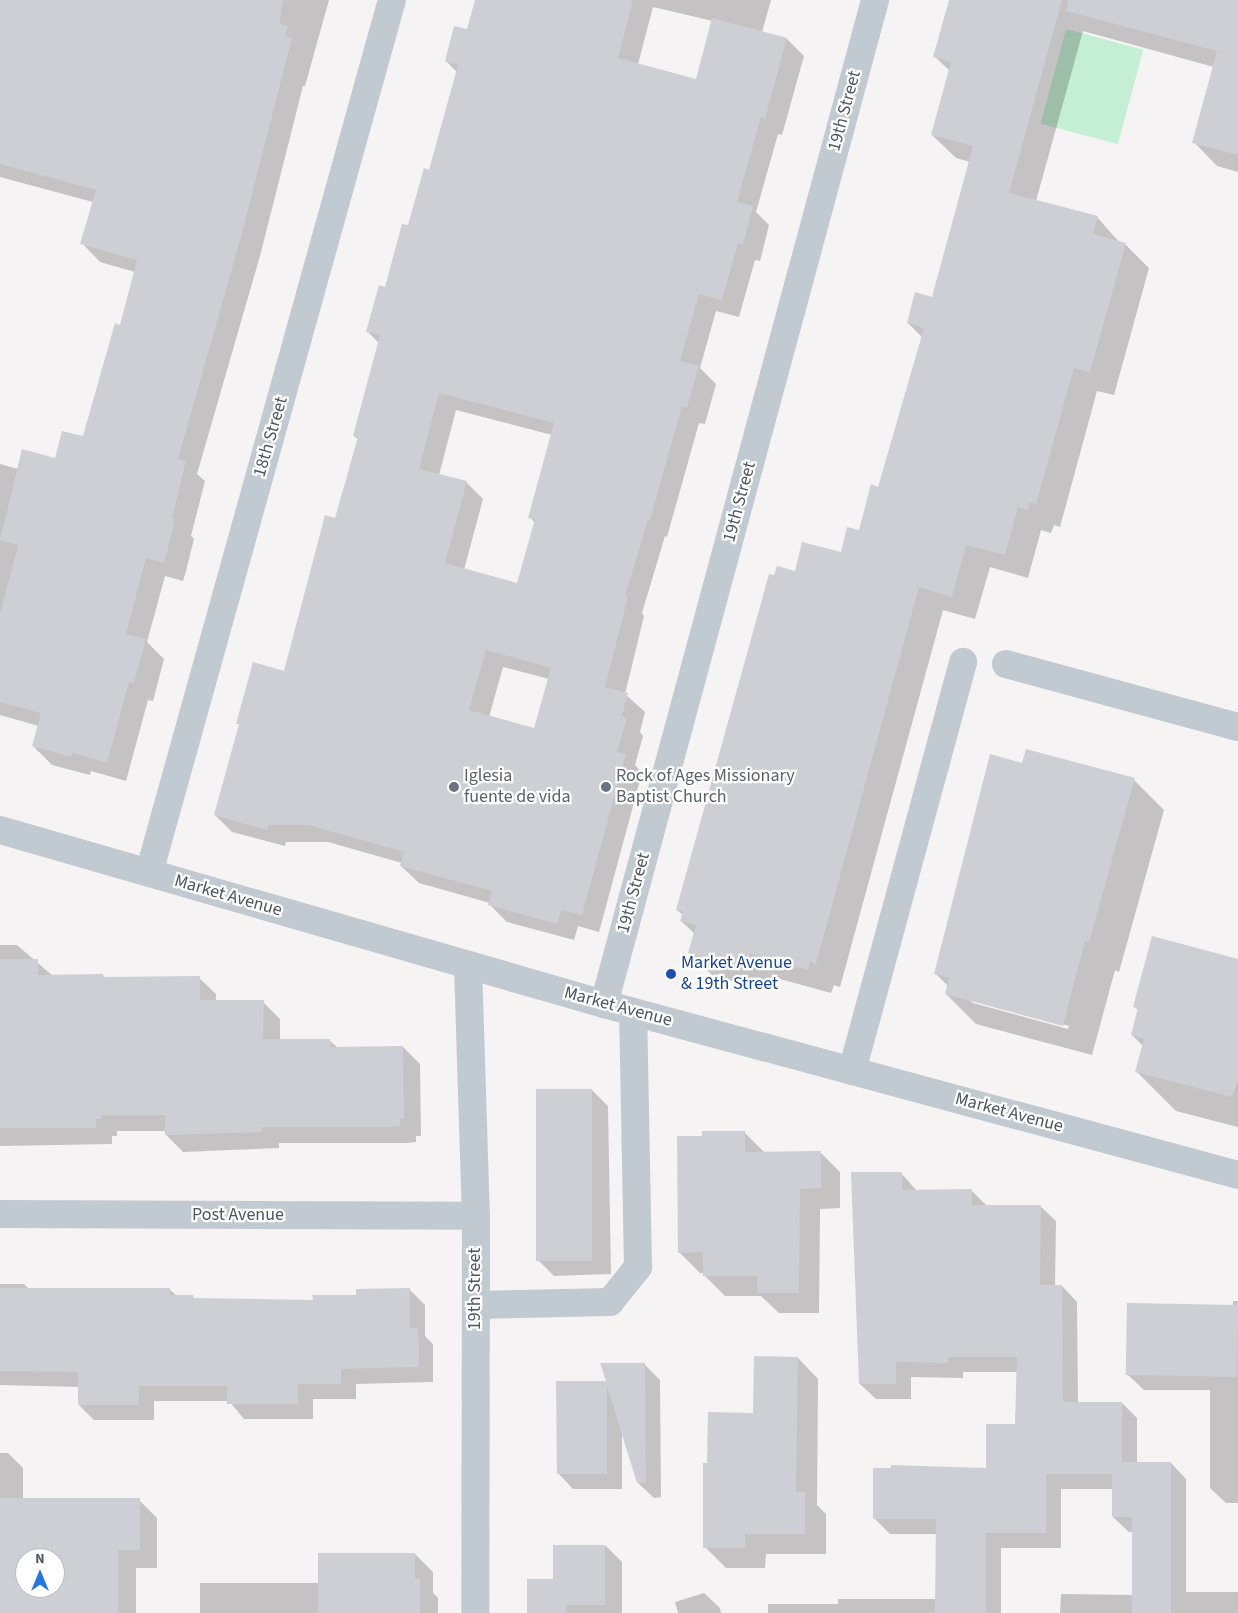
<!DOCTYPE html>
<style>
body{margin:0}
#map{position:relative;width:1238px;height:1613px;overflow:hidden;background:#f5f3f3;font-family:"Source Sans 3",sans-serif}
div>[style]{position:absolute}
.green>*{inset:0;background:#c5efd5;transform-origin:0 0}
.shadow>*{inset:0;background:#0003}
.building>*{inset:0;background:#cdcfd4;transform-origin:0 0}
.minor>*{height:28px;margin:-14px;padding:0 14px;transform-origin:14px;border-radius:14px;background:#c1cad1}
.dots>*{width:14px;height:14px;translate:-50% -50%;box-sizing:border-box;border:2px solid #fff;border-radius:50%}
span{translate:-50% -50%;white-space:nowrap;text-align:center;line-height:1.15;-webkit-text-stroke:4.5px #fff;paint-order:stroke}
.street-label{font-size:18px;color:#4b5660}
.worship-label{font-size:18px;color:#5b616d}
.left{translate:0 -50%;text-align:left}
.transit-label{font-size:18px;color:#164399}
.north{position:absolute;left:15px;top:1548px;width:50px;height:50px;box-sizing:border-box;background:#fff;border:1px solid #b7bbbf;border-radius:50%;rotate:0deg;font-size:14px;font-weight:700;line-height:20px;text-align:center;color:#4b5660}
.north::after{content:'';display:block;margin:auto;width:18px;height:22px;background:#2377de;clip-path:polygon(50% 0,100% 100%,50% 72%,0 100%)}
</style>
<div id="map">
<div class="green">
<i style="left:1066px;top:29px;width:80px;height:98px;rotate:15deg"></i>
</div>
<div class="shadow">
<i style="clip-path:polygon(0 0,329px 0,305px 86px,303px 86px,260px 256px,197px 474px,205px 481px,191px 536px,194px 539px,186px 571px,183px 581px,165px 576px,147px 642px,164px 659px,153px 701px,148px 700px,126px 781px,91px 771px,90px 775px,52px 765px,33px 746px,39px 726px,0 715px,0 464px,18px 469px,55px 459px,84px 438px,121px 326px,135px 272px,100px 262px,82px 243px,93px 202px,0 177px)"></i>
<i style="clip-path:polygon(evenodd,476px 0,771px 0,762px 32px,787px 39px,804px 56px,782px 135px,778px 134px,756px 212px,769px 225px,760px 261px,755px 260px,739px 317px,716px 311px,700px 368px,716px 384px,705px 424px,699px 423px,667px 537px,665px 536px,642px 613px,644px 616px,625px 694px,645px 712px,640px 732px,643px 736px,635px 765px,642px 773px,599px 932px,578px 926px,574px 940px,507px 922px,490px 905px,490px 903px,419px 883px,401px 866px,402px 863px,328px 842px,286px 842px,285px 846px,232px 832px,215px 815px,240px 726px,238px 723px,285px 672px,336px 519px,359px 440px,354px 436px,379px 343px,367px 331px,386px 289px,430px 172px,457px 72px,446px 61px,468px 31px,476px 0,653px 7px,713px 21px,696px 80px,638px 64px,653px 7px,476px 0,456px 410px,552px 435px,530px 517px,535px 523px,518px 585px,464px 570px,483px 499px,466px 482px,439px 475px,456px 410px,476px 0,503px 667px,549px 679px,535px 730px,489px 717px,503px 667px)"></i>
<i style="clip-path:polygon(950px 0,1238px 0,1238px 172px,1217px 166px,1194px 142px,1214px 67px,1083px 31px,1036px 201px,1097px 217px,1120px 243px,1125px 244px,1149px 268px,1114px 395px,1097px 391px,1060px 527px,1054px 525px,1051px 533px,1041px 530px,1028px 578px,990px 567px,975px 619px,943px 610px,840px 987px,834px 985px,831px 993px,773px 977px,768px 991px,713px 976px,689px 952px,695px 934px,681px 921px,683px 915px,677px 910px,775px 577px,796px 572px,842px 554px,860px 532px,879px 488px,922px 337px,908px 323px,933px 299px,970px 162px,956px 158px,932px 135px,950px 71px,935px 57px)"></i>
<i style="clip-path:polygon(evenodd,1023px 765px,1134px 780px,1164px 810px,1119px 972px,1115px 970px,1092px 1055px,976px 1024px,946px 994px,948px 986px,935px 973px,1023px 765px,969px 1000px,1069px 1026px,1068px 1029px,973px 1003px,969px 1000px)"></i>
<i style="clip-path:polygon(0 945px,17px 945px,53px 976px,103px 975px,106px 979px,199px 978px,216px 994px,216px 1002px,263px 1002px,280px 1019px,280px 1040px,329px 1040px,338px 1048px,403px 1047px,420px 1064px,421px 1136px,416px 1136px,416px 1142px,407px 1143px,279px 1143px,279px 1148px,183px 1152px,166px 1135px,166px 1131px,117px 1131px,117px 1136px,112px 1136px,112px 1144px,0 1146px)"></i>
<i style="clip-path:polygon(1238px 960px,1238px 1127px,1176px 1111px,1136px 1071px,1143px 1046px,1132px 1035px,1139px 1011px,1134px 1006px)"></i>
<i style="clip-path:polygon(592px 1090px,608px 1106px,611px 1274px,554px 1276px,538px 1260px)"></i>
<i style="clip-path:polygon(744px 1132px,765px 1153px,820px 1152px,840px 1172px,840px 1208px,820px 1209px,819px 1313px,779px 1313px,761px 1296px,725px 1296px,705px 1276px,705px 1273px,700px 1273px,679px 1252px,704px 1137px)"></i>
<i style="clip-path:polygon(901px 1173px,917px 1191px,971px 1190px,987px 1206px,1040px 1206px,1056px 1221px,1055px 1286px,1062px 1286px,1077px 1302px,1078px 1403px,1122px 1403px,1137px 1418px,1137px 1463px,1171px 1463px,1186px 1479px,1186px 1592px,1238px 1592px,1238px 1613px,1060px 1613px,1061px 1594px,1133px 1595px,1133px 1532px,1129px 1532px,1113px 1517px,1113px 1489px,1061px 1489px,1061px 1548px,1001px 1548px,1001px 1613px,768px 1613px,768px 1604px,838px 1604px,838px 1599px,937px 1599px,937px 1534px,890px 1534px,874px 1518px,987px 1469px,1016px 1425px,1017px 1372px,963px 1372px,963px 1378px,911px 1377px,911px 1399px,876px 1399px,860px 1384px)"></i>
<i style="clip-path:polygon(0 1284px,24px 1284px,29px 1289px,169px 1289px,177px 1296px,192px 1296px,196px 1300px,314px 1301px,409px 1289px,425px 1305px,425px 1336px,433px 1344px,433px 1382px,356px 1384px,356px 1399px,313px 1399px,313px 1419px,244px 1419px,229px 1401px,154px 1401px,154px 1420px,94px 1420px,79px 1405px,79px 1387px,0 1385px)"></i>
<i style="clip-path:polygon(1233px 1301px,1238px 1301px,1238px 1503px,1226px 1503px,1210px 1488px,1210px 1390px,1144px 1390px,1128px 1375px,1233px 1306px)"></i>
<i style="clip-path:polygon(798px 1358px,818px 1379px,817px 1505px,826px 1514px,826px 1554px,766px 1554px,765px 1568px,726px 1568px,705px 1547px,709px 1464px,754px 1414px)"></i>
<i style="clip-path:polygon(644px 1364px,660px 1380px,661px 1497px,654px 1498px,638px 1483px,622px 1433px,622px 1489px,573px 1489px,558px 1473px,607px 1382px)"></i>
<i style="clip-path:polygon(evenodd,0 1453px,8px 1453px,23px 1468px,23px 1500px,139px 1500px,157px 1518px,157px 1568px,136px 1568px,136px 1613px,0 1613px,0 1453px,25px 1558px,55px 1558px,55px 1588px,25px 1588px,25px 1558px)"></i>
<i style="clip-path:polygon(555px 1546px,606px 1546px,622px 1562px,622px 1613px,528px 1613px,555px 1580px)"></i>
<i style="clip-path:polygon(415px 1554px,433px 1572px,433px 1593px,438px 1598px,438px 1613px,200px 1613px,200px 1583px,319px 1583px)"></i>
<i style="clip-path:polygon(704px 1593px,720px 1608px,721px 1613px,678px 1613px,675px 1602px)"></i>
</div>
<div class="building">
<i style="clip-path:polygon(0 0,283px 0,279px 24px,288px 26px,285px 36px,292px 38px,241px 237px,178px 459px,186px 461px,172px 518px,175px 519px,167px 552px,164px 563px,146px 558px,126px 634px,146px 639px,134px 683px,129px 682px,107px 763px,72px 753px,71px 757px,32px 746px,41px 713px,0 702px,0 614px,18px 545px,0 540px,22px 449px,55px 458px,62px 431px,83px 436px,115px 323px,120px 325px,137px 260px,80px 244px,96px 190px,0 164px)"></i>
<i style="clip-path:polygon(evenodd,475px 0,633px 0,618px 58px,696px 79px,712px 18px,787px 38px,765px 119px,761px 117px,737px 202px,753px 206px,743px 244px,738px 243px,722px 300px,699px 294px,680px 361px,699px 366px,687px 408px,682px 406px,650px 520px,648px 520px,625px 596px,628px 597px,605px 687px,628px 693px,622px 716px,627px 718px,617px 752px,626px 754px,582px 915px,561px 910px,557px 924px,488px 905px,492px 891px,400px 866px,404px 852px,309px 825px,269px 825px,267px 830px,214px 815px,239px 724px,236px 724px,253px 662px,284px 671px,325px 515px,335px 518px,358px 437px,353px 436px,380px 335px,366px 332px,379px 285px,385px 287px,402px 224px,408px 225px,424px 168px,429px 170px,458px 65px,445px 61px,454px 26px,467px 29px,475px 0,439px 393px,554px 423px,528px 518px,535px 519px,517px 583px,445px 563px,467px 481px,419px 469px,439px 393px,475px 0,486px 650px,551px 668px,534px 728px,469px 710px,486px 650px)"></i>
<i style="clip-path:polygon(949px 0,1062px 0,1009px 193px,1098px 216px,1093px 234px,1126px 243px,1090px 372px,1074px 368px,1036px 504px,1030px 502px,1028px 510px,1018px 507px,1005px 555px,966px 545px,952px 597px,919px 587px,816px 964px,810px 962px,808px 970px,749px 954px,745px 969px,688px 953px,696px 925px,680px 921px,683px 911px,676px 910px,769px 574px,774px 575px,777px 566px,795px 571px,802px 542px,841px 552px,847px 527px,859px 530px,871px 484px,878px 487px,924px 328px,907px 323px,915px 292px,932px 297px,973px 146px,931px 135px,951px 62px,933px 57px)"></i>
<i style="clip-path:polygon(1068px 0,1238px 0,1238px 155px,1192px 143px,1217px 51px,1066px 11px)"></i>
<i style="clip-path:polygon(1026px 749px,1135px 778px,1089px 942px,1085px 941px,1063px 1026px,945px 994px,949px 978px,934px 974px,990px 754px,1022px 763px)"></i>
<i style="clip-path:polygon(1152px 936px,1238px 959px,1238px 1080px,1232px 1097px,1135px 1072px,1144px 1039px,1131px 1035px,1138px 1008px,1133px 1007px)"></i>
<i style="clip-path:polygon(0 959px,38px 959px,38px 975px,103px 974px,103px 977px,200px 976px,200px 1000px,264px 1000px,263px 1039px,330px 1039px,330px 1047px,403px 1046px,404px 1119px,400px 1119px,400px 1126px,389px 1127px,263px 1127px,262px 1132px,165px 1135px,165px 1115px,101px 1115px,101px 1119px,96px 1119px,96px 1128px,0 1128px)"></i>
<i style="left:536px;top:1089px;width:56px;height:172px"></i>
<i style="clip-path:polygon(702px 1131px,745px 1131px,745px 1152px,821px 1151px,821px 1188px,800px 1189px,799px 1293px,757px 1293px,757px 1276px,703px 1276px,703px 1252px,678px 1253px,677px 1136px,702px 1136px)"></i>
<i style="clip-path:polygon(851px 1172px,902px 1172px,902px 1190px,972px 1189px,972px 1205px,1041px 1205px,1040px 1285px,1062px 1285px,1063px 1402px,1122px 1402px,1122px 1462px,1171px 1462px,1171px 1613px,1132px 1613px,1132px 1517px,1112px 1517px,1112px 1474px,1046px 1474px,1046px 1533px,986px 1533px,986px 1613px,935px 1613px,936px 1519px,873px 1519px,873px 1468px,891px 1468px,891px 1465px,986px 1468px,986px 1424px,1015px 1424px,1017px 1357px,948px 1357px,948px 1363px,896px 1362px,896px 1384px,859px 1384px)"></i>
<i style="clip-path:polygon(0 1288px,170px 1288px,170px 1295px,193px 1295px,193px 1298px,313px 1300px,312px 1295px,356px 1295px,356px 1289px,410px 1288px,410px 1328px,418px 1328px,419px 1367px,341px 1369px,341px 1384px,298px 1384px,298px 1404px,227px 1404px,227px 1386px,139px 1386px,139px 1405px,78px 1405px,78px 1372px,0 1371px)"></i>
<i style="left:1127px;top:1303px;width:111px;height:72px;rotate:1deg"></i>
<i style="clip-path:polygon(754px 1356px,798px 1357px,796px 1492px,805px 1492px,805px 1534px,745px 1534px,745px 1548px,703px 1548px,703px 1463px,707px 1463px,708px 1412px,753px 1413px)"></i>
<i style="clip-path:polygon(600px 1363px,645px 1363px,646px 1482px,637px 1483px,607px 1386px,607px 1474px,557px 1474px,556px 1381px,606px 1381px)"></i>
<i style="clip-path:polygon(evenodd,0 1498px,140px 1498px,140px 1550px,118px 1550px,118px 1613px,0 1613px,0 1498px,25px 1558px,55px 1558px,55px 1588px,25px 1588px,25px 1558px)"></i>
<i style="clip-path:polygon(553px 1545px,605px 1545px,605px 1605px,566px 1605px,566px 1613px,527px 1613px,527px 1579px,553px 1579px)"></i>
<i style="clip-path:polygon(318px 1553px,415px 1553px,415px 1579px,420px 1579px,420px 1613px,318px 1613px)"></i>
</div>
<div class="minor">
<i style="left:1006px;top:664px;width:240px;rotate:15.2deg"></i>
<i style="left:0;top:830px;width:629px;rotate:16.07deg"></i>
<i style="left:604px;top:1004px;width:657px;rotate:15.09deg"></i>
<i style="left:149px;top:873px;width:906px;rotate:-74.45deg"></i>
<i style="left:468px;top:965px;width:251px;rotate:88.2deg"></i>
<i style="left:476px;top:1216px;width:397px;rotate:90.1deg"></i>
<i style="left:604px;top:1004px;width:1040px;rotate:-74.89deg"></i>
<i style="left:852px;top:1071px;width:424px;rotate:-74.8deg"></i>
<i style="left:0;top:1214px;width:476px;rotate:0.2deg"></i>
<i style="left:476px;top:1305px;width:134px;rotate:-1.3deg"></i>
<i style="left:610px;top:1302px;width:45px;rotate:-51.3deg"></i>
<i style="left:638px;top:1267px;width:255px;rotate:-91.1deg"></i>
</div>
<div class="dots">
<i style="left:454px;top:787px;background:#6b7280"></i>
<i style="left:606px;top:787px;background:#6b7280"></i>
<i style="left:671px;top:974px;background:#1a4fb4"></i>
</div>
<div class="street-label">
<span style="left:845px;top:111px;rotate:-75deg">19th Street</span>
<span style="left:271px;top:437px;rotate:-74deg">18th Street</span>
<span style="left:740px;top:502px;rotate:-75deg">19th Street</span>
<span style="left:634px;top:893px;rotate:-75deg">19th Street</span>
<span style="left:228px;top:896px;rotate:16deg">Market Avenue</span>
<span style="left:618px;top:1007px;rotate:15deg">Market Avenue</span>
<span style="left:1009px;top:1113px;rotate:15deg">Market Avenue</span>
<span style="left:238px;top:1215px">Post Avenue</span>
<span style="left:475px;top:1289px;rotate:-90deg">19th Street</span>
</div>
<div class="worship-label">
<span class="left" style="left:464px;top:787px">Iglesia<br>fuente de vida</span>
<span class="left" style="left:616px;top:787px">Rock of Ages Missionary<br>Baptist Church</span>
</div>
<div class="transit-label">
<span class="left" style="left:681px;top:974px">Market Avenue<br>&amp; 19th Street</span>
</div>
<div class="north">N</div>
</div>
